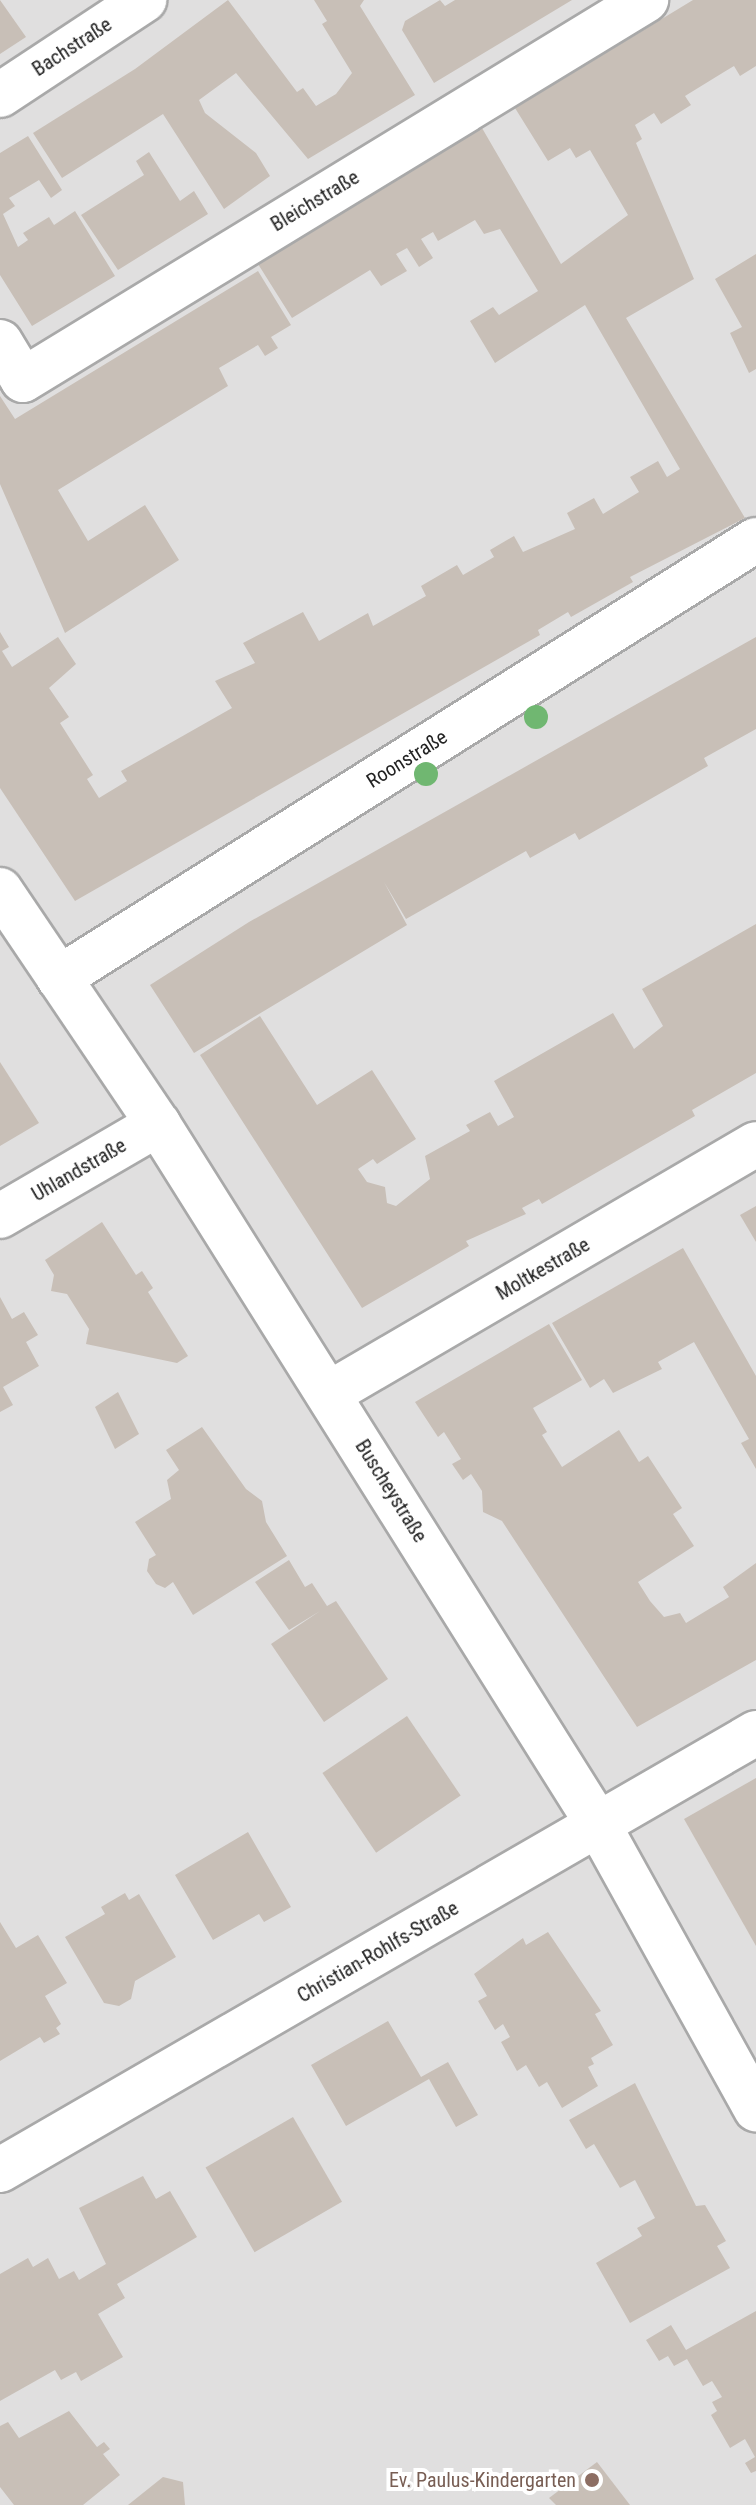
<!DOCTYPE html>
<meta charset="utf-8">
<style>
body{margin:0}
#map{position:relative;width:756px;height:2505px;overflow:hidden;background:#f2efe8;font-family:"Roboto Condensed",sans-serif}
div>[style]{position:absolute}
.residential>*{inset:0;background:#e0dfdf;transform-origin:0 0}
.building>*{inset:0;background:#c8bfb7;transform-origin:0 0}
.roads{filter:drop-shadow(2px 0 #a9a9a9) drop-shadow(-2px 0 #a9a9a9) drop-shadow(0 2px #a9a9a9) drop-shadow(0 -2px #a9a9a9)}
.minor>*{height:44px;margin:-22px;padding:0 22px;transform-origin:22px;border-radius:22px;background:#fff}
.trees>*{width:24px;height:24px;margin:-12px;border-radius:50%;background:#70b771}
.dots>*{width:22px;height:22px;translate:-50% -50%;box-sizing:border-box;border:4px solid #fff;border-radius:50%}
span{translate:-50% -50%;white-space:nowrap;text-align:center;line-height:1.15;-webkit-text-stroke:8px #fff;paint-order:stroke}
.street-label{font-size:20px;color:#222}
.education-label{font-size:20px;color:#785e54}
.right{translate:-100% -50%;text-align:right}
</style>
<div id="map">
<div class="residential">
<i style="left:0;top:0;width:756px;height:2505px"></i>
</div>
<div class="building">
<i style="clip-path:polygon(0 0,26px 37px,0 54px)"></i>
<i style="clip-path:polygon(228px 0,297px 92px,303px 88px,316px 106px,336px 94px,352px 73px,322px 24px,327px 21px,314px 0,364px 0,360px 6px,415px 95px,308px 159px,236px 73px,199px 100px,205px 113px,256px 153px,270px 176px,224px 209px,163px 114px,62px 178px,33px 133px,135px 69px)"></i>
<i style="clip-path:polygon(440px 0,445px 6px,455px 0,572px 0,434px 83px,402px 30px,405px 21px)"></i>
<i style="clip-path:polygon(693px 0,756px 0,756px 66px,740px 76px,734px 66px,724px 72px,685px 96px,691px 105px,661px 124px,654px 113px,635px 125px,642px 139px,636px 143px,694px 279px,626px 318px,745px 518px,630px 577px,633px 582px,571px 617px,568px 612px,538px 630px,540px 635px,75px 901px,0 788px,0 632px,9px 647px,2px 651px,12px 667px,58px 637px,76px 664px,49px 688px,69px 717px,60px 723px,93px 775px,87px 779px,99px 798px,127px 781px,121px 771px,232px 708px,215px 681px,255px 663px,243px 643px,303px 612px,319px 641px,368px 613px,373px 626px,426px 596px,421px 586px,457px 565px,463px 575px,494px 557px,490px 550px,514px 536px,523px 552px,575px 529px,567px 513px,594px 498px,603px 514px,639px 492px,630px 477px,658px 461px,667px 477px,680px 469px,585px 305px,495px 363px,470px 321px,493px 307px,499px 315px,538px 291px,500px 229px,484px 234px,475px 220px,438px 241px,433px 232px,421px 239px,433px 258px,419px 267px,407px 248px,396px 254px,407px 271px,381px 286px,370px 270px,292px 318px,258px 264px,482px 128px,561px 264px,628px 215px,590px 150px,576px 158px,570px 148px,548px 161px,515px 108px)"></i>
<i style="clip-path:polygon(28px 136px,62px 190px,51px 198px,39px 180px,9px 198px,15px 206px,3px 214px,18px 247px,28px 240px,23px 233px,49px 217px,54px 225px,75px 211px,115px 276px,32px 326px,0 275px,0 153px)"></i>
<i style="clip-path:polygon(149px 152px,180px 201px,194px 191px,208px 214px,118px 270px,81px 215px,144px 175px,136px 161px)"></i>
<i style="clip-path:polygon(756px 254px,756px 369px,749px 373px,730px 333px,742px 327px,715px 279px)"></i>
<i style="clip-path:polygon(258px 271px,291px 325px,271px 337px,278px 348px,265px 356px,258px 345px,219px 368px,228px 386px,58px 490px,88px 541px,145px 505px,179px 560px,65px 633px,0 484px,0 396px,15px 419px)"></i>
<i style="clip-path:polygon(756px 637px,756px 729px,704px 758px,708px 766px,579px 840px,575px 833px,530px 858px,526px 851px,406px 919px,384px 882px,407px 925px,194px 1053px,150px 985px,249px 922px)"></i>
<i style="clip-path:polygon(756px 924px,756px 1073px,692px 1110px,695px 1116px,542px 1204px,539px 1199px,522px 1208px,526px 1214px,466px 1241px,469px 1246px,362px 1308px,200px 1055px,260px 1016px,317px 1105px,372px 1070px,416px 1139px,377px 1164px,373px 1159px,358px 1169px,367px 1182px,385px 1187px,387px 1203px,396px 1206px,430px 1179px,425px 1156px,470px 1131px,466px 1125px,490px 1112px,498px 1126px,514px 1117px,494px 1081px,613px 1013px,634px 1049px,663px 1026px,642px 989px)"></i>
<i style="clip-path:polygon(0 1062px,39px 1123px,0 1146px)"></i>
<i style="clip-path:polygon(756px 1206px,756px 1242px,740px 1215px)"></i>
<i style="clip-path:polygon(102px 1222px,136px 1275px,142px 1271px,153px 1288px,148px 1292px,188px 1356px,177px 1363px,86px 1344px,89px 1329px,67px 1294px,51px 1291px,54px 1275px,45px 1260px)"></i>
<i style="clip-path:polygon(683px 1248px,756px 1376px,756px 1469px,741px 1443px,749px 1439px,694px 1342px,658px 1362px,662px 1369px,613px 1393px,604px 1379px,590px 1388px,552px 1323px)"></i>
<i style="clip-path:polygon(0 1297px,12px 1319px,24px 1312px,38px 1335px,26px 1342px,39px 1366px,3px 1387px,13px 1405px,0 1412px)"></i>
<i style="clip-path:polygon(549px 1324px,582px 1380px,533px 1408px,547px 1432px,542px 1435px,562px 1467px,619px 1430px,639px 1462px,648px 1456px,682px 1508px,673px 1514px,694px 1546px,638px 1582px,650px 1601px,664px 1617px,680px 1613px,686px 1623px,729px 1597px,723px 1587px,756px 1563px,756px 1660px,637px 1727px,502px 1521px,483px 1512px,482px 1491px,471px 1474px,463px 1480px,452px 1464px,461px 1459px,444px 1432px,438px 1437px,415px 1402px)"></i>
<i style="clip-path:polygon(118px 1392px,139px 1434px,115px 1449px,95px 1407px)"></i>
<i style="clip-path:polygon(202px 1427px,246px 1489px,262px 1501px,266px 1522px,287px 1556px,193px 1615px,173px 1582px,165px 1588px,156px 1584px,147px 1571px,149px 1559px,156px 1555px,135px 1522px,171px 1499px,167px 1480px,179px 1470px,166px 1450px)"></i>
<i style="clip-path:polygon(289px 1560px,305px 1587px,312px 1583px,327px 1606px,336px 1601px,388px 1679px,324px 1722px,271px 1644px,320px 1611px,289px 1630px,255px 1582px)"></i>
<i style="left:407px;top:1716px;width:96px;height:102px;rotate:56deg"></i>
<i style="clip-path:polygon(756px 1778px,756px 1946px,684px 1819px)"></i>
<i style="clip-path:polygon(248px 1832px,291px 1907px,264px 1922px,259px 1914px,213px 1940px,175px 1875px)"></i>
<i style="clip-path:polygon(125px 1893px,129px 1900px,139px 1894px,176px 1957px,135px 1981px,131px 1999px,119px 2006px,104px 2003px,65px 1937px,105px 1914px,101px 1907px)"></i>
<i style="clip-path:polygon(0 1922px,16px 1948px,38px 1935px,67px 1983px,45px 1996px,61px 2024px,56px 2028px,60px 2034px,44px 2043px,40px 2037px,0 2061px)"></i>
<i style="clip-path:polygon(548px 1932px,601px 2011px,595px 2014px,613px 2045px,591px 2058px,594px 2064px,588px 2067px,598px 2086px,562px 2108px,547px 2082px,539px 2087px,526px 2065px,517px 2071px,501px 2042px,510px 2037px,503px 2024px,495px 2030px,478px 2001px,487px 1996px,474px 1974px,523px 1938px,526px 1945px)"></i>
<i style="clip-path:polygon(388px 2021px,421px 2077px,448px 2062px,478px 2115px,456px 2127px,429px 2079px,346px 2126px,311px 2065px)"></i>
<i style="clip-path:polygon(635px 2083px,696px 2206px,705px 2205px,726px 2241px,717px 2246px,730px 2268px,630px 2323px,596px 2263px,642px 2236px,637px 2228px,655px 2218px,635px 2180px,620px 2188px,594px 2144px,586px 2149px,569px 2120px)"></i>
<i style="left:293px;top:2117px;width:98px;height:101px;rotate:60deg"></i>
<i style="clip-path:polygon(143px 2176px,156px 2199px,170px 2191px,197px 2237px,117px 2284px,125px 2298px,98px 2314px,123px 2357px,81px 2381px,76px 2372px,61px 2380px,55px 2370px,0 2401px,0 2274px,28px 2258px,33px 2267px,48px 2258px,59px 2279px,74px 2271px,79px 2280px,106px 2264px,79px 2208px)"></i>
<i style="clip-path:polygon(756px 2311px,756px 2471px,751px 2473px,745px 2463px,755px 2457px,745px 2439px,730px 2448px,711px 2415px,717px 2411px,712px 2402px,722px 2397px,712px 2381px,703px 2386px,687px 2359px,674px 2366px,668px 2356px,659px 2361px,646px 2340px,671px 2325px,686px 2350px)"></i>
<i style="clip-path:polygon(69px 2411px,97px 2447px,104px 2442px,110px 2449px,103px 2454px,120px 2475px,83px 2505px,14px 2505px,0 2487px,0 2426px,8px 2422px,19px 2438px)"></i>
<i style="clip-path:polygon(597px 2462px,630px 2505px,556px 2505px,549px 2498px)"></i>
<i style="clip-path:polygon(163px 2477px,183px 2482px,185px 2505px,128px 2505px)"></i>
</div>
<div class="roads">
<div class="minor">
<i style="left:0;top:95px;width:173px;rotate:-33.4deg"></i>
<i style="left:0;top:342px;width:44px;rotate:58.8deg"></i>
<i style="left:23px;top:380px;width:730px;rotate:-31.38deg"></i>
<i style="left:0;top:890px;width:282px;rotate:56deg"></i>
<i style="left:158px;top:1124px;width:829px;rotate:57.86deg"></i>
<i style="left:599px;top:1826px;width:324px;rotate:61deg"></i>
<i style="left:59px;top:978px;width:823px;rotate:-32.15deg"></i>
<i style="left:0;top:1216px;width:183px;rotate:-30.2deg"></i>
<i style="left:330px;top:1393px;width:493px;rotate:-30.3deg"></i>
<i style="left:0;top:2170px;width:873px;rotate:-30.03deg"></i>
</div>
</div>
<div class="trees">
<i style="left:536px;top:717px"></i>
<i style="left:426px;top:774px"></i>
</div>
<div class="dots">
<i style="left:592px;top:2480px;background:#8d6e63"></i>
</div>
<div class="street-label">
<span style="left:72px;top:47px;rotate:-33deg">Bachstraße</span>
<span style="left:315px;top:201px;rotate:-31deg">Bleichstraße</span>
<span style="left:407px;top:759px;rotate:-32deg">Roonstraße</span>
<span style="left:79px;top:1170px;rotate:-30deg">Uhlandstraße</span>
<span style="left:543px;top:1269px;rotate:-30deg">Moltkestraße</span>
<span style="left:391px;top:1491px;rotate:58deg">Buscheystraße</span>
<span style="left:378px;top:1952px;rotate:-30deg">Christian-Rohlfs-Straße</span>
</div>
<div class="education-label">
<span class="right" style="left:576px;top:2480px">Ev. Paulus-Kindergarten</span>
</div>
</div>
